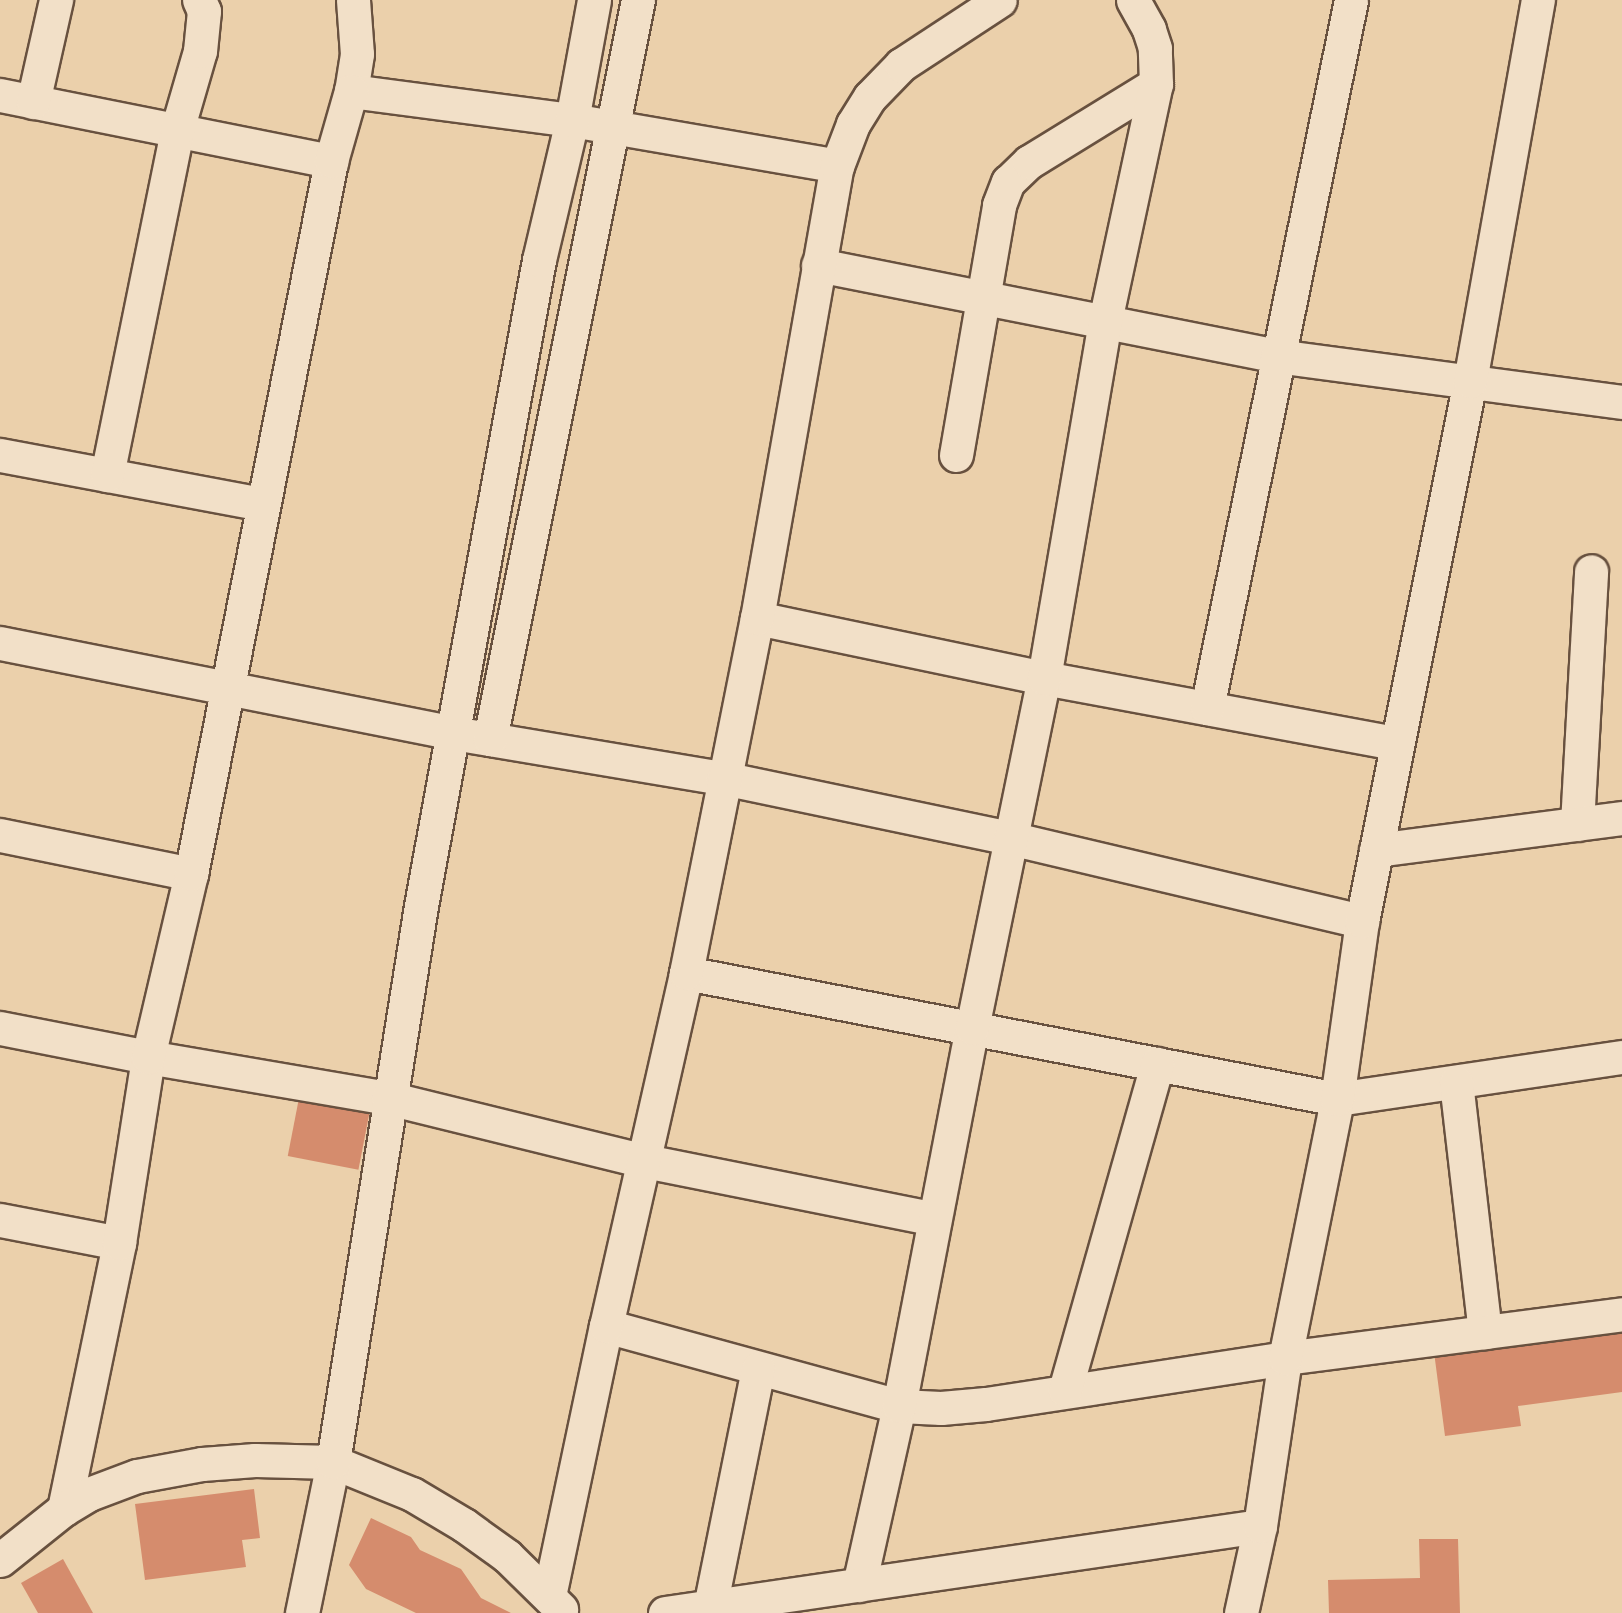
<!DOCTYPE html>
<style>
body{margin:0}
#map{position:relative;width:1622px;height:1613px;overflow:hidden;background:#ebd0ab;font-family:"Libre Bodoni",serif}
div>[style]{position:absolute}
.building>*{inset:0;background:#d58c6d;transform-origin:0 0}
.roads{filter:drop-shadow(2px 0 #68513f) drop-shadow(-2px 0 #68513f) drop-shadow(0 2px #68513f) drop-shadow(0 -2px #68513f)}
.minor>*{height:33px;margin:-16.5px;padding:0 16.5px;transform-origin:16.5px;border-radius:16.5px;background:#f2e0c8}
span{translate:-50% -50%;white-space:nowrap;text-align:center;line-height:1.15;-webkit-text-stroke:4.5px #f2e0c8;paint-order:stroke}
</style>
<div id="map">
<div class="building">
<i style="left:299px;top:1098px;width:72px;height:59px;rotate:11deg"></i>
<i style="clip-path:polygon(1622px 1329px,1622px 1392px,1518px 1406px,1521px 1426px,1445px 1436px,1434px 1352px)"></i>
<i style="clip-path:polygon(254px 1489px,260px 1538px,242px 1540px,246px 1567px,145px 1580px,135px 1504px)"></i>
<i style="clip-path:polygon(371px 1518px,411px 1537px,420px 1550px,461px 1569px,481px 1598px,511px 1613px,416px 1613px,366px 1589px,349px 1565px)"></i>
<i style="clip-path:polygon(1419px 1539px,1458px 1539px,1460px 1613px,1329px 1613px,1328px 1580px,1420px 1578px)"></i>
<i style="clip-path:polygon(63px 1559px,93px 1613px,38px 1613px,21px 1583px)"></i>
</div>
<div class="roads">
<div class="minor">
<i style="left:353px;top:0;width:54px;rotate:85.8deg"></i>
<i style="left:357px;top:54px;width:37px;rotate:99deg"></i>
<i style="left:351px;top:91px;width:223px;rotate:7.5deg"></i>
<i style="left:572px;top:120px;width:269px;rotate:9.8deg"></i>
<i style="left:0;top:95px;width:338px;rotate:11.3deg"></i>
<i style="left:33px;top:102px;width:105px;rotate:-77.3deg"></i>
<i style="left:818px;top:265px;width:468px;rotate:11.2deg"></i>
<i style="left:1277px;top:356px;width:348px;rotate:7.6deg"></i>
<i style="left:0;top:455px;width:267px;rotate:10.6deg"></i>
<i style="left:956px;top:455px;width:254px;rotate:-80.2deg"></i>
<i style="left:999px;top:205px;width:25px;rotate:-69deg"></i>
<i style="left:1008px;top:182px;width:29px;rotate:-44deg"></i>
<i style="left:1029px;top:162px;width:149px;rotate:-31.6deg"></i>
<i style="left:107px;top:475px;width:352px;rotate:-78.5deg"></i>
<i style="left:177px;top:130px;width:82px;rotate:-73.8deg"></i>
<i style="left:200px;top:51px;width:40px;rotate:-84.3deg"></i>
<i style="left:204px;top:11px;width:12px;rotate:-114deg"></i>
<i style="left:757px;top:618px;width:293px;rotate:11.8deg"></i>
<i style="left:1044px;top:678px;width:358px;rotate:10.5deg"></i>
<i style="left:0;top:643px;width:462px;rotate:11.2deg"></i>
<i style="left:453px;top:733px;width:274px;rotate:9.5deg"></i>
<i style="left:723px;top:778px;width:293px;rotate:11.8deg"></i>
<i style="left:1010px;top:838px;width:362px;rotate:13.3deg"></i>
<i style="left:1207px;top:708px;width:722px;rotate:-78.5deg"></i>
<i style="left:490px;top:739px;width:754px;rotate:-78.68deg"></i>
<i style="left:1577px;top:824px;width:253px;rotate:-86.8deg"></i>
<i style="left:0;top:835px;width:195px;rotate:11.5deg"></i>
<i style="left:1376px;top:850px;width:248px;rotate:-7.4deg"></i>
<i style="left:686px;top:973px;width:663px;rotate:10.95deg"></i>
<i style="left:1337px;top:1099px;width:288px;rotate:-8.4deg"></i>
<i style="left:0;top:1028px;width:151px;rotate:11.1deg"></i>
<i style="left:148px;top:1057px;width:243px;rotate:9.7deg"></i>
<i style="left:388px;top:1098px;width:265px;rotate:13.8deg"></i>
<i style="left:645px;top:1161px;width:295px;rotate:11.3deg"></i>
<i style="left:1456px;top:1082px;width:252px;rotate:83.4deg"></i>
<i style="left:0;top:1220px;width:121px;rotate:10.9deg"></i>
<i style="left:606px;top:1326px;width:304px;rotate:15.3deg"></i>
<i style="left:899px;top:1406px;width:42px;rotate:2.7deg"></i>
<i style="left:941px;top:1408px;width:45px;rotate:-5.1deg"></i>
<i style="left:986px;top:1404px;width:303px;rotate:-8.7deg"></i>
<i style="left:1285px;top:1358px;width:340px;rotate:-7.4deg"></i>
<i style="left:1065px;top:1390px;width:339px;rotate:-74.2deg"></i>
<i style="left:64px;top:1509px;width:272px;rotate:-78.3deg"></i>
<i style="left:119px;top:1243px;width:188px;rotate:-81.1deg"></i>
<i style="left:148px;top:1057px;width:188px;rotate:-76.8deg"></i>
<i style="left:191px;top:874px;width:727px;rotate:-78.89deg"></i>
<i style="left:331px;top:161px;width:73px;rotate:-74.1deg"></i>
<i style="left:0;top:1560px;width:82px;rotate:-38.6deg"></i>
<i style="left:64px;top:1509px;width:29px;rotate:-31deg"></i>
<i style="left:89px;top:1494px;width:51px;rotate:-20.6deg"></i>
<i style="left:137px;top:1476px;width:66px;rotate:-10.5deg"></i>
<i style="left:202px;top:1464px;width:53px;rotate:-4.3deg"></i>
<i style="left:255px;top:1460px;width:78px;rotate:1.5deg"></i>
<i style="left:333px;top:1462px;width:85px;rotate:22.1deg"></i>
<i style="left:412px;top:1494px;width:61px;rotate:30.8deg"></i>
<i style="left:464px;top:1525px;width:53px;rotate:35.8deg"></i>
<i style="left:507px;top:1556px;width:76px;rotate:44.5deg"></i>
<i style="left:859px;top:1585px;width:183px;rotate:-77.4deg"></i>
<i style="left:899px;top:1406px;width:385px;rotate:-79.1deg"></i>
<i style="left:972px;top:1028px;width:357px;rotate:-78.4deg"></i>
<i style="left:1044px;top:678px;width:362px;rotate:-80.3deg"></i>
<i style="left:1105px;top:321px;width:242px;rotate:-77.9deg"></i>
<i style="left:1156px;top:84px;width:36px;rotate:-92deg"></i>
<i style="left:1155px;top:48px;width:20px;rotate:-108deg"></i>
<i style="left:1149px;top:29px;width:33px;rotate:-119deg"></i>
<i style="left:549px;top:1596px;width:276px;rotate:-78.1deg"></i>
<i style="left:606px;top:1326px;width:362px;rotate:-77.2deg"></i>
<i style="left:686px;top:973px;width:362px;rotate:-78.7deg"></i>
<i style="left:757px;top:618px;width:459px;rotate:-80deg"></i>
<i style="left:837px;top:166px;width:45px;rotate:-69.1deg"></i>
<i style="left:853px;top:124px;width:32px;rotate:-58deg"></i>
<i style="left:870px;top:97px;width:45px;rotate:-45.9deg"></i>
<i style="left:901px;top:65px;width:118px;rotate:-33.3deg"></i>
<i style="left:710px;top:1607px;width:243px;rotate:-78.6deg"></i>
<i style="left:302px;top:1613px;width:154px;rotate:-78.4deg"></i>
<i style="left:333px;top:1462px;width:563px;rotate:-81.01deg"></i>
<i style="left:421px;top:906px;width:657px;rotate:-79.65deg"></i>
<i style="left:539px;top:260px;width:144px;rotate:-76.7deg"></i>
<i style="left:572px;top:120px;width:122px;rotate:-79.6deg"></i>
<i style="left:665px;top:1613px;width:601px;rotate:-8.32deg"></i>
<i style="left:1241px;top:1613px;width:89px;rotate:-77.7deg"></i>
<i style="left:1260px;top:1526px;width:170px;rotate:-81.5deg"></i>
<i style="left:1285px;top:1358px;width:264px;rotate:-78.6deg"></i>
<i style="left:1337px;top:1099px;width:180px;rotate:-82deg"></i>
<i style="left:1362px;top:921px;width:551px;rotate:-78.69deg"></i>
<i style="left:1470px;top:381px;width:387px;rotate:-79.9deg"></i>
</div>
</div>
</div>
